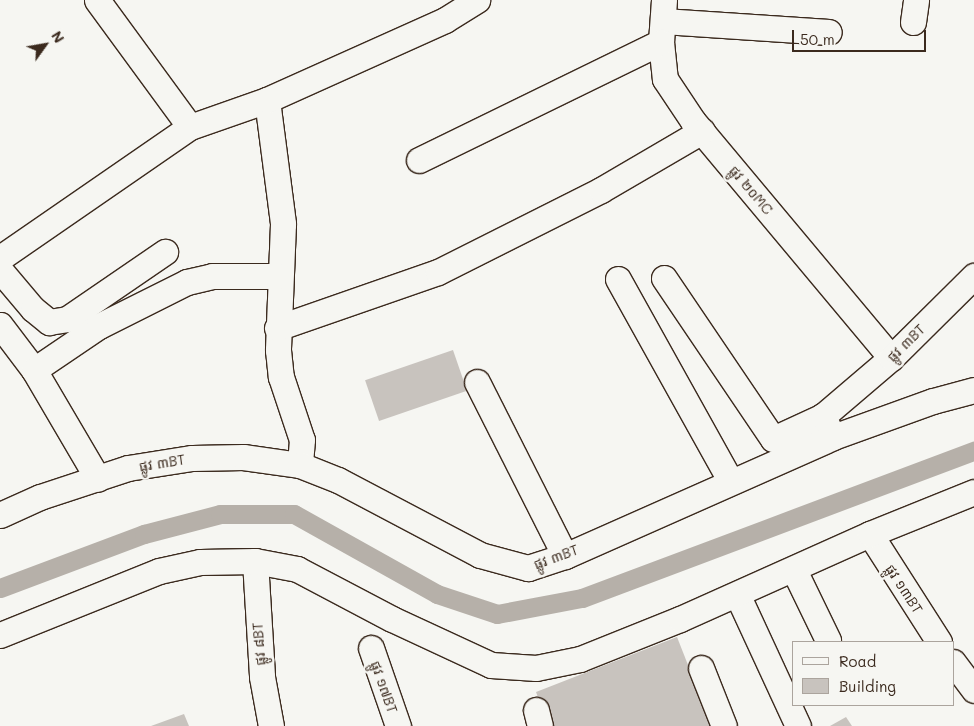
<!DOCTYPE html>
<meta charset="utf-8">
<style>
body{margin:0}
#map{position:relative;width:974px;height:726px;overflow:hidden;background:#f6f6f2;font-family:Mali,"Noto Sans Khmer",sans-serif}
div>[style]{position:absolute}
.canal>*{height:19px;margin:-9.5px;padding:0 9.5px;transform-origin:9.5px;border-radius:9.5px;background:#b6b0a9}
.building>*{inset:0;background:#c8c3be;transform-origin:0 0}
.roads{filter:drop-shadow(1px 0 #3b2a1e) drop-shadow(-1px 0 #3b2a1e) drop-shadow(0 1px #3b2a1e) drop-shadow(0 -1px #3b2a1e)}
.minor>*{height:25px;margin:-12.5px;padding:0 12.5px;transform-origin:12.5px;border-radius:12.5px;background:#f6f6f2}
span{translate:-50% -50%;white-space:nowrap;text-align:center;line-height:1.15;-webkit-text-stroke:5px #f6f6f2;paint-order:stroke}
.street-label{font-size:14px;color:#3b2a1e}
.legend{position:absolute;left:792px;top:641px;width:162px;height:65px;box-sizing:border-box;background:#f6f6f2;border:1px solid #aba49d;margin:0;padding:6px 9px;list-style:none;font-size:15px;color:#3b2a1e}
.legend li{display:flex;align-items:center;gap:10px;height:25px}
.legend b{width:25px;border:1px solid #aba49d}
.north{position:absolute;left:20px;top:20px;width:50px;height:50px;-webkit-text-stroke:4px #f6f6f2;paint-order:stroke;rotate:58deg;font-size:14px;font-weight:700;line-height:20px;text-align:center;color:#3b2a1e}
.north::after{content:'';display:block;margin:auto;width:18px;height:22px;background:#3b2a1e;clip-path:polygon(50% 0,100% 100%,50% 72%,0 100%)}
.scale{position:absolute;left:792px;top:30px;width:134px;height:22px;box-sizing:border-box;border:2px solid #3b2a1e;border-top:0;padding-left:6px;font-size:15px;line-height:18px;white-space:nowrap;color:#3b2a1e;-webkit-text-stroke:4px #f6f6f2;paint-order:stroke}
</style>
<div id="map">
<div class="canal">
<i style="left:0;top:588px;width:154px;rotate:-20.6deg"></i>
<i style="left:144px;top:534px;width:79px;rotate:-14.7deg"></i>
<i style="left:220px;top:514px;width:74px"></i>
<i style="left:294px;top:514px;width:164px;rotate:29.2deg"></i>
<i style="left:437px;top:594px;width:63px;rotate:18.4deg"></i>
<i style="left:497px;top:614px;width:86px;rotate:-10.7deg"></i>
<i style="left:582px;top:598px;width:419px;rotate:-20.6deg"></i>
</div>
<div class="building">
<i style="left:453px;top:350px;width:43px;height:93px;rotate:71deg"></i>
<i style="clip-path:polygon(677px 637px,712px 726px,549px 726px,536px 692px)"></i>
<i style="clip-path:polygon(184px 714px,189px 726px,151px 726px)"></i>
<i style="clip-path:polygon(846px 717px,852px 726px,830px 726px)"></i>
</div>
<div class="roads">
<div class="minor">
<i style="left:97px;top:0;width:157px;rotate:53.8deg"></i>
<i style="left:664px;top:0;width:42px;rotate:94.1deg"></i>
<i style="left:661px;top:42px;width:37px;rotate:84deg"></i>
<i style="left:665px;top:79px;width:50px;rotate:56.3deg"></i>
<i style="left:693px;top:121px;width:309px;rotate:50.1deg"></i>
<i style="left:663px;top:21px;width:166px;rotate:3.8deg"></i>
<i style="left:913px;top:22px;width:22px;rotate:-82deg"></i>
<i style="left:267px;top:100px;width:125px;rotate:82.6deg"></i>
<i style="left:283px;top:224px;width:126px;rotate:92.3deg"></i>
<i style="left:278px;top:350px;width:27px;rotate:84deg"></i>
<i style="left:281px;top:377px;width:66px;rotate:71.6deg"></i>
<i style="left:302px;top:440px;width:25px;rotate:95deg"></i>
<i style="left:419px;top:160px;width:269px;rotate:-26deg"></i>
<i style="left:0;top:258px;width:231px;rotate:-34.6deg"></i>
<i style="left:190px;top:127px;width:82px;rotate:-19.3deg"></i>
<i style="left:267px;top:100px;width:195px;rotate:-24.2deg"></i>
<i style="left:445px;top:20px;width:38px;rotate:-32deg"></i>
<i style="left:0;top:270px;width:51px;rotate:49.8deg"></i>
<i style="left:33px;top:309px;width:21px;rotate:39deg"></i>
<i style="left:49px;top:322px;width:18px;rotate:-9deg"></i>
<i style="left:67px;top:319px;width:119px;rotate:-34.4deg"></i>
<i style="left:664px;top:278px;width:194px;rotate:55.9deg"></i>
<i style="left:773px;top:439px;width:55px;rotate:-24.7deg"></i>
<i style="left:618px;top:279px;width:230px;rotate:60.9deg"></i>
<i style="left:0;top:325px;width:56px;rotate:52.9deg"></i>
<i style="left:34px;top:370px;width:126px;rotate:59.6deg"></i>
<i style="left:277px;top:328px;width:170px;rotate:-19.2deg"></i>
<i style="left:438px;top:272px;width:182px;rotate:-26.7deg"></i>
<i style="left:601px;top:190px;width:117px;rotate:-30.3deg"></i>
<i style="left:34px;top:370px;width:78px;rotate:-34.1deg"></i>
<i style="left:99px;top:326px;width:98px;rotate:-26.6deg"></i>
<i style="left:187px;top:282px;width:26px;rotate:-13deg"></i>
<i style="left:212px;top:276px;width:68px"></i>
<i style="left:477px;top:382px;width:195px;rotate:63.2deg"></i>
<i style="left:830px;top:431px;width:17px;rotate:-115deg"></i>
<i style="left:823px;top:416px;width:89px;rotate:-40.5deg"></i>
<i style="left:891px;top:358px;width:117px;rotate:-44.7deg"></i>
<i style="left:0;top:515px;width:44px;rotate:-24.2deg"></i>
<i style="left:40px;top:497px;width:93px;rotate:-18.2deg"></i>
<i style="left:128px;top:468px;width:65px;rotate:-8.9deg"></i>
<i style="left:192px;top:458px;width:51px;rotate:-1.1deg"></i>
<i style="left:243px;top:457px;width:58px;rotate:8deg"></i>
<i style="left:300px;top:465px;width:41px;rotate:21.5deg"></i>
<i style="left:338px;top:480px;width:161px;rotate:27.8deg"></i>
<i style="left:480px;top:555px;width:50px;rotate:15.2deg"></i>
<i style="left:528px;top:568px;width:39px;rotate:-18deg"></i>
<i style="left:565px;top:556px;width:293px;rotate:-23.9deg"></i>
<i style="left:833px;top:437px;width:106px;rotate:-19.8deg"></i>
<i style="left:933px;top:401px;width:42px;rotate:-15deg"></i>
<i style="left:870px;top:534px;width:128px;rotate:57.4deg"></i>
<i style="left:255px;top:561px;width:116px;rotate:86.5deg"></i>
<i style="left:262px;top:677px;width:50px;rotate:79.6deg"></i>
<i style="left:794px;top:570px;width:78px;rotate:64.1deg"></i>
<i style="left:738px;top:596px;width:143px;rotate:65.2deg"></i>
<i style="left:0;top:635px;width:171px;rotate:-21.9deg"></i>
<i style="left:159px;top:571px;width:42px;rotate:-12.4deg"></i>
<i style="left:200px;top:562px;width:55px;rotate:-1deg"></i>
<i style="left:255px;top:561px;width:43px;rotate:10.8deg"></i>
<i style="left:297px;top:569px;width:107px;rotate:27.8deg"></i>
<i style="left:392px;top:619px;width:109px;rotate:24.9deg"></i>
<i style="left:491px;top:665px;width:45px;rotate:3.8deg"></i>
<i style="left:536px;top:668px;width:45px;rotate:-11.6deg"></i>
<i style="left:580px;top:659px;width:108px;rotate:-21.8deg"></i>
<i style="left:680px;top:619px;width:208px;rotate:-24.1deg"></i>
<i style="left:870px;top:534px;width:112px;rotate:-22deg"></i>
<i style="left:371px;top:648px;width:83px;rotate:70.9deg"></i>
<i style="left:953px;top:662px;width:35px;rotate:53deg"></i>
<i style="left:701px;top:668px;width:62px;rotate:68.4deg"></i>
<i style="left:536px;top:710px;width:16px;rotate:76deg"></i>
</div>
</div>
<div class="street-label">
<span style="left:751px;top:190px;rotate:50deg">ផ្លូវ ២០MC</span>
<span style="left:906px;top:343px;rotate:-44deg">ផ្លូវ ៣BT</span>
<span style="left:162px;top:463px;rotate:-9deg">ផ្លូវ ៣BT</span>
<span style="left:556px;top:557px;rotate:-20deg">ផ្លូវ ៣BT</span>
<span style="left:904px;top:589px;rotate:57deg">ផ្លូវ ១៣BT</span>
<span style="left:259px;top:644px;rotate:-94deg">ផ្លូវ ៨BT</span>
<span style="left:384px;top:687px;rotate:71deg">ផ្លូវ ១៧BT</span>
</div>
<ul class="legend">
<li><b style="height:6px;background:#f6f6f2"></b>Road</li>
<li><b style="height:14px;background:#c8c3be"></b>Building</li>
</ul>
<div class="north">N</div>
<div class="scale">50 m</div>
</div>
